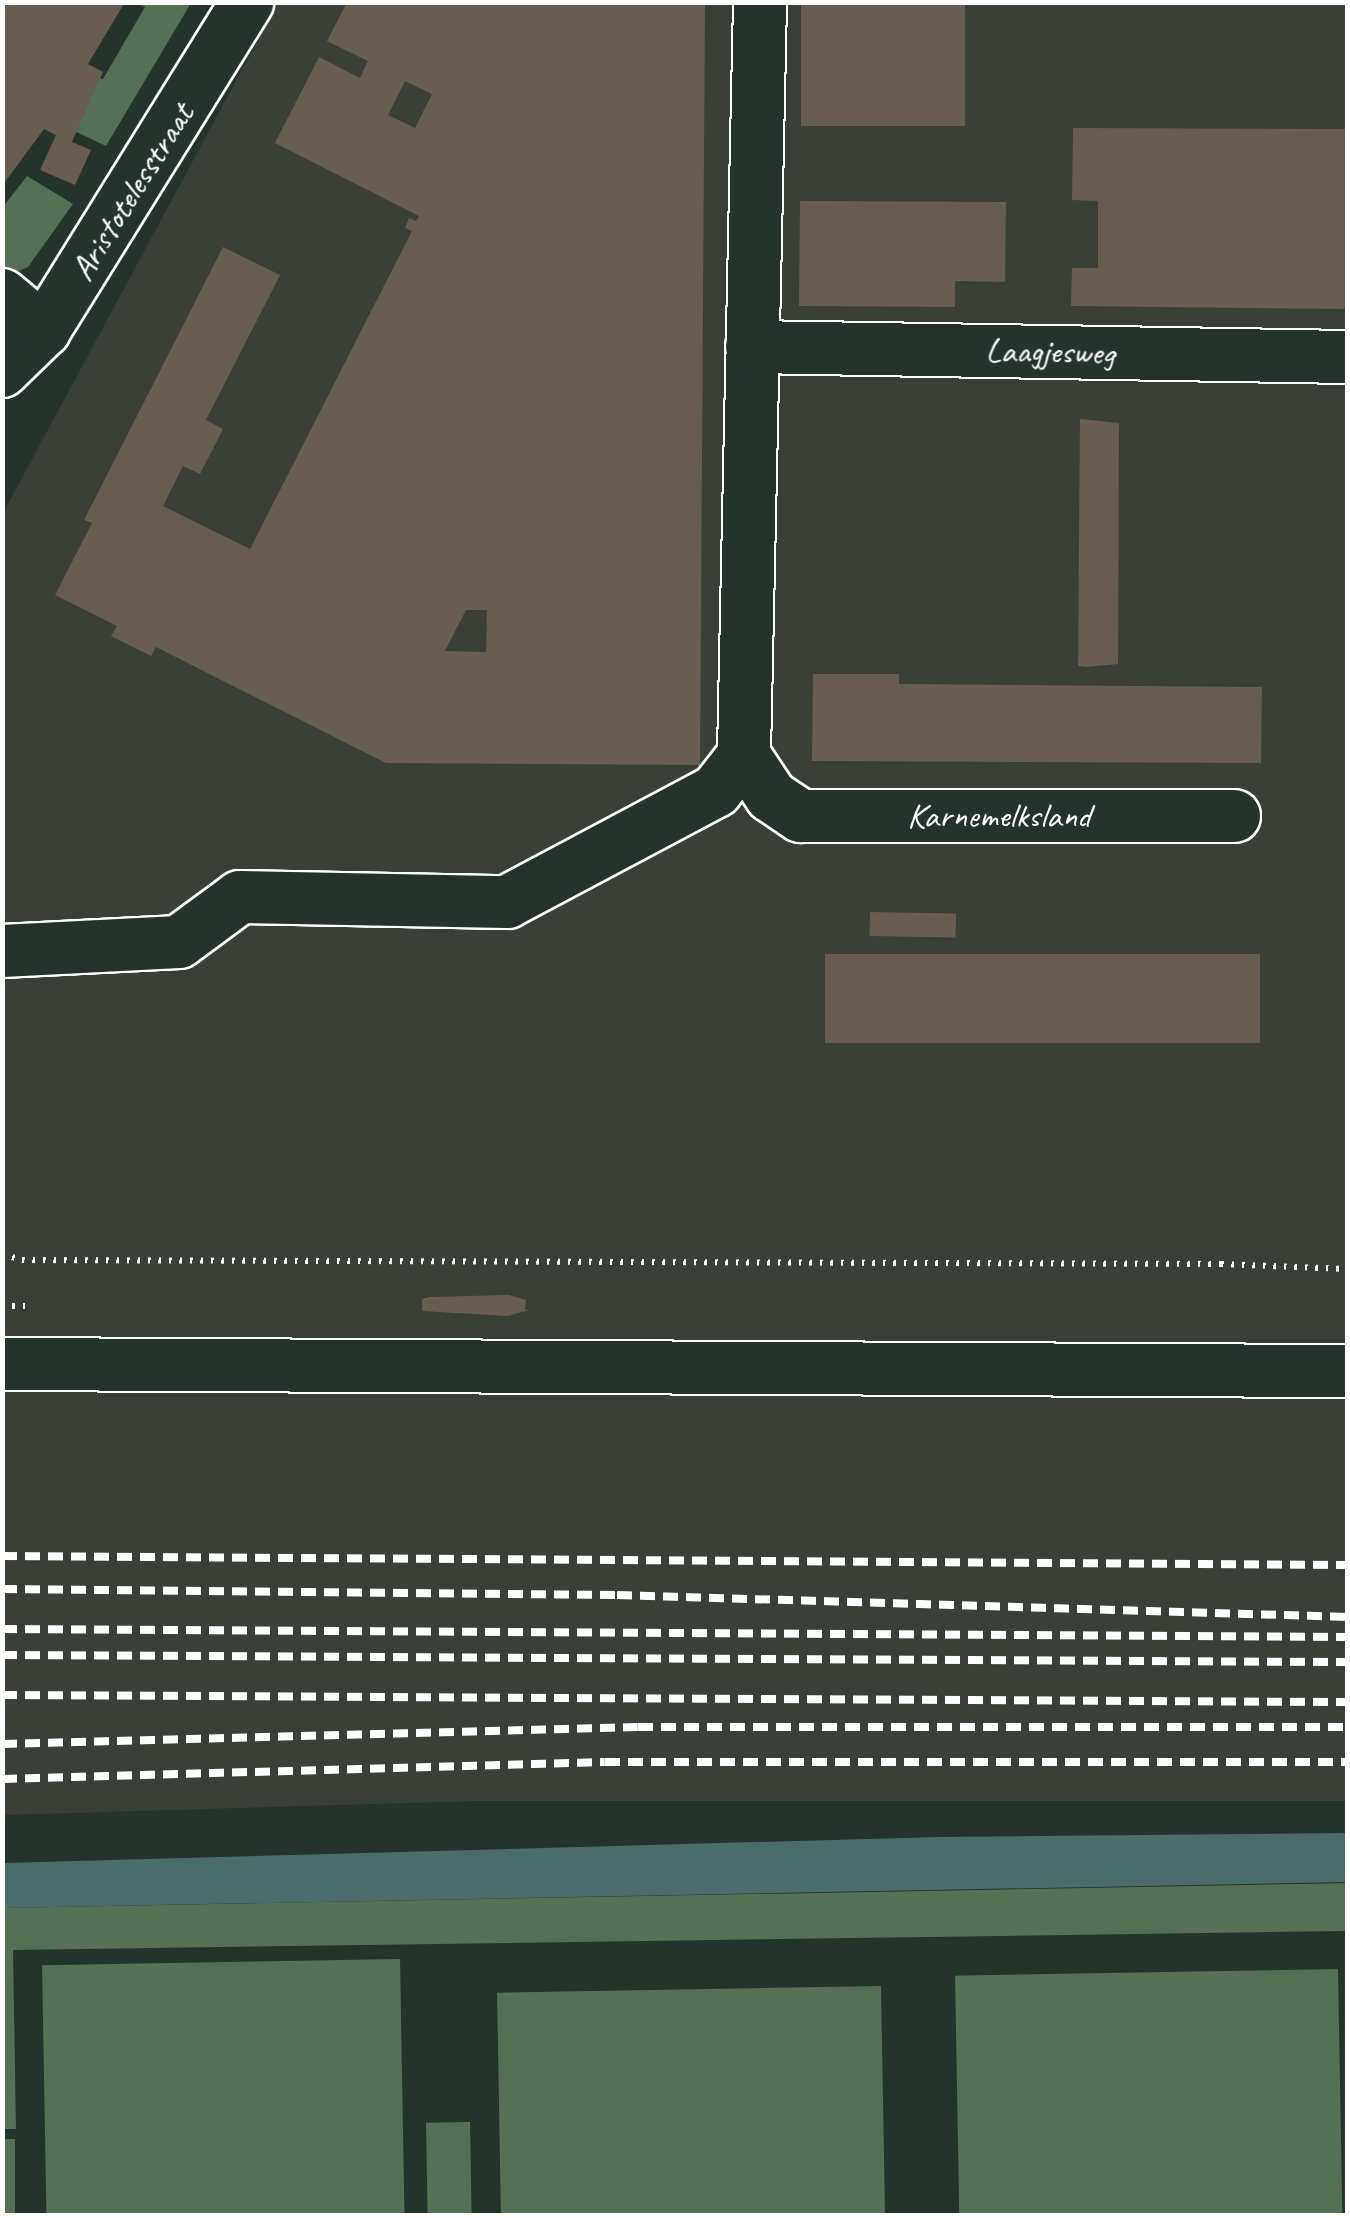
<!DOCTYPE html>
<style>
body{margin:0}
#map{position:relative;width:1350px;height:2218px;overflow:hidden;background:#26332d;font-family:Caveat,sans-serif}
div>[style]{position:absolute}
.built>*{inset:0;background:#3a4038}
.green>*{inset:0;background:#547057;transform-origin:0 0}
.water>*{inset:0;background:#486d6b}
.building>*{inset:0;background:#675d52;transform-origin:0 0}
.path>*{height:6px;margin-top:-3px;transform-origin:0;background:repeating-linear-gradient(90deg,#fff 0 2.5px,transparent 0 10.5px)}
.roads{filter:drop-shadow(2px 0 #fff) drop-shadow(-2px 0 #fff) drop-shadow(0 2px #fff) drop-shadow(0 -2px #fff)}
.minor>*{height:52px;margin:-26px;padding:0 26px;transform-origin:26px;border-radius:26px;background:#26332d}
.rail>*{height:8px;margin-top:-4px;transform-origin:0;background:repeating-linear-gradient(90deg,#fff 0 15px,transparent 0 23px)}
span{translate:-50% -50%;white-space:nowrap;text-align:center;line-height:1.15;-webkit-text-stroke:8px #26332d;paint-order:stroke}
.street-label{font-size:35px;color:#fff}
.frame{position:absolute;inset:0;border:5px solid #fff;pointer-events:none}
</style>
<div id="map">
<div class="built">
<i style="clip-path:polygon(278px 3px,1347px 3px,1347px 1801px,476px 1801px,3px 1815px,2px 515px)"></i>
</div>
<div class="green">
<i style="clip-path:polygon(136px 3px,191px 3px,106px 146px,68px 128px,93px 77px,103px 79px,145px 7px)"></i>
<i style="clip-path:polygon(27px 176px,73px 204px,28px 267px,12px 274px,3px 268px,3px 207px)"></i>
<i style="clip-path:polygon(1348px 1883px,1347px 1931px,13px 1950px,16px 2129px,3px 2129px,2px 1908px)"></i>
<i style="left:400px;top:1959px;width:256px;height:358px;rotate:89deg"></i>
<i style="left:1338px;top:1969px;width:246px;height:383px;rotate:89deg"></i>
<i style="left:881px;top:1986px;width:229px;height:384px;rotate:89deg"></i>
<i style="left:470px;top:2122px;width:93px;height:44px;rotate:89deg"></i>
<i style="left:2px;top:2139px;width:13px;height:76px"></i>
</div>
<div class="water">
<i style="clip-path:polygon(1348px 1833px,1347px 1882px,3px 1908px,3px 1863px,939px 1837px)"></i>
</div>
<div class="building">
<i style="clip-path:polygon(2px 2px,125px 2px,88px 64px,103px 72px,72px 142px,91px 150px,75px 185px,40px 170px,56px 135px,44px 129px,2px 186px)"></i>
<i style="clip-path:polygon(evenodd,347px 2px,705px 2px,700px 765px,386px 763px,156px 647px,151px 656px,111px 636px,117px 626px,55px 595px,92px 523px,84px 520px,223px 247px,280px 275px,206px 420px,223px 429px,200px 474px,183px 466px,163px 506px,250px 549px,412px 231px,405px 228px,409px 218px,416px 221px,419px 216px,275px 143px,319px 57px,360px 78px,368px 61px,327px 41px,347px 2px,405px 81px,432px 94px,415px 128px,388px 115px,405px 81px,347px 2px,466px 610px,487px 610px,486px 652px,445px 651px,466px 610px)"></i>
<i style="left:801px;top:2px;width:164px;height:124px"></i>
<i style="clip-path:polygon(1073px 128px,1348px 129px,1348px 309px,1071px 306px,1072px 268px,1098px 268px,1098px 201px,1072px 200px)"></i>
<i style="clip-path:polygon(800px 201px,1006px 202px,1005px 282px,955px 281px,955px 307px,799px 306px)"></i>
<i style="clip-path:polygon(1080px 419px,1119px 423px,1118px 664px,1086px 667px,1078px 666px)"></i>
<i style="clip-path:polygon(813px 674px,899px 674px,899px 684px,1262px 687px,1261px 763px,812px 761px)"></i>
<i style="left:870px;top:912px;width:86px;height:24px;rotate:1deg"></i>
<i style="left:825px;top:954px;width:435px;height:89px"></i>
<i style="clip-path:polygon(509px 1295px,526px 1300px,525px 1310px,530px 1310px,507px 1316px,422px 1311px,422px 1299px,429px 1297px)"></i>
</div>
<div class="path">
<i style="left:2px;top:1254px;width:21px;rotate:17deg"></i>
<i style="left:22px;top:1260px;width:1199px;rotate:0.19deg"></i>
<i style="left:1221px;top:1264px;width:127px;rotate:2.3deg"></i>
<i style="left:2px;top:1306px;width:24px"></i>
</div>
<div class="roads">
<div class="minor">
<i style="left:760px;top:2px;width:753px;rotate:91.22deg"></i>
<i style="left:744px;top:755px;width:49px;rotate:56.6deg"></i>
<i style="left:771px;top:796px;width:36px;rotate:34deg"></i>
<i style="left:801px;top:816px;width:433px"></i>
<i style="left:2px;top:295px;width:55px;rotate:39.8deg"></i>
<i style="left:752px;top:347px;width:596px;rotate:0.96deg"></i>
<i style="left:2px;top:371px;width:59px;rotate:-44.3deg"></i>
<i style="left:44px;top:330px;width:386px;rotate:-58.2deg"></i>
<i style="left:2px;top:951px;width:177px;rotate:-2.9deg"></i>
<i style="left:179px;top:942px;width:76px;rotate:-36.4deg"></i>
<i style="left:240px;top:897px;width:267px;rotate:1.1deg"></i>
<i style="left:507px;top:902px;width:237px;rotate:-28deg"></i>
<i style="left:716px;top:791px;width:46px;rotate:-52.1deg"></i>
<i style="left:2px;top:1364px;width:1346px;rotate:0.3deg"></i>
</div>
</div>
<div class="rail">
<i style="left:2px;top:1556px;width:1346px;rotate:0.38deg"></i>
<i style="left:2px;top:1589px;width:615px;rotate:0.56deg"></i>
<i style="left:617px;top:1595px;width:731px;rotate:1.72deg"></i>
<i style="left:2px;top:1629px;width:1346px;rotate:0.34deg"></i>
<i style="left:2px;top:1655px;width:1346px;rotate:0.3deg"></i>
<i style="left:2px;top:1695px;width:1346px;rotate:0.3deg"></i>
<i style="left:2px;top:1744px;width:636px;rotate:-1.53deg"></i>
<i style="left:638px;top:1727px;width:710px"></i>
<i style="left:2px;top:1779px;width:603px;rotate:-1.61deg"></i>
<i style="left:605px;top:1762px;width:743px"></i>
</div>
<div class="street-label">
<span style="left:132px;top:192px;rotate:-58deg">Aristotelesstraat</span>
<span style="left:1050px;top:352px;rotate:1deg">Laagjesweg</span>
<span style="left:999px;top:816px">Karnemelksland</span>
</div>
<div class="frame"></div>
</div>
